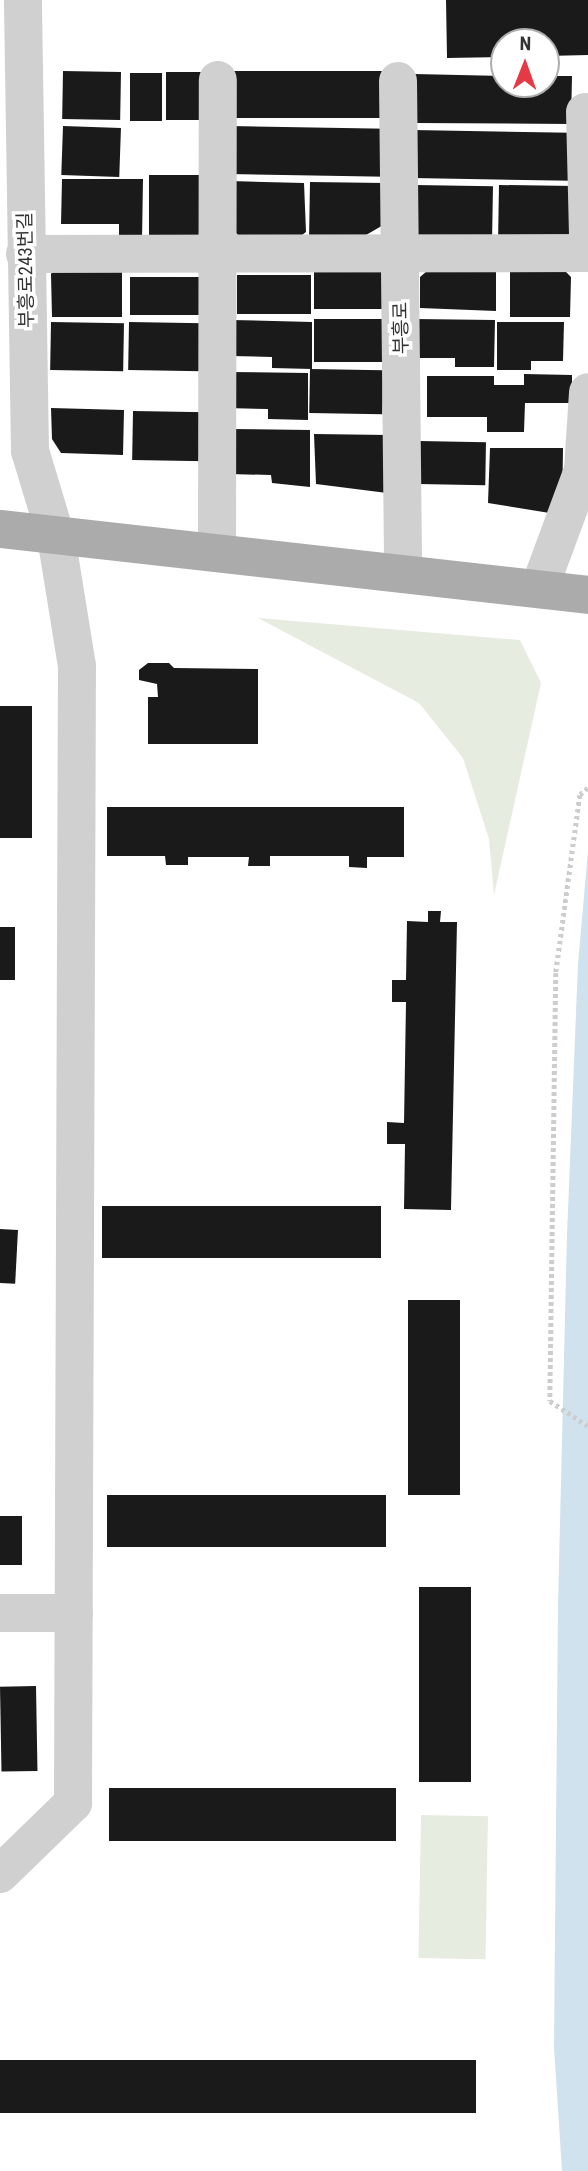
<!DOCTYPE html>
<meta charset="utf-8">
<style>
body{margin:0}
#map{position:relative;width:588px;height:2171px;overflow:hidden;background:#fff;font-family:"Roboto Condensed","Noto Sans KR",sans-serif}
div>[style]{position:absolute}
.green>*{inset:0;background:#e6ecdf;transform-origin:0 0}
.water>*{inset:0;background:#cfe2ee}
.building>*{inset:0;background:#1a1a1a;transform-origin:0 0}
.path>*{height:4.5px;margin-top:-2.25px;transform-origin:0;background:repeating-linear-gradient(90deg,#cdcdcd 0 3.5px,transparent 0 7px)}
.minor>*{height:38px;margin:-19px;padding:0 19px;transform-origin:19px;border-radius:19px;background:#d0d0d0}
.major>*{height:38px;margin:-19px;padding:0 19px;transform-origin:19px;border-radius:19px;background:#ababab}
span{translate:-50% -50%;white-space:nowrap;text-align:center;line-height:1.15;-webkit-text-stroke:7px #fff;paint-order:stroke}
.street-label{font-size:19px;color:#333}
.north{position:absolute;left:490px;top:28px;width:70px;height:70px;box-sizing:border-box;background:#fff;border:2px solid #adadad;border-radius:50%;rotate:1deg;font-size:19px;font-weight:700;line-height:28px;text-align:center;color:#333}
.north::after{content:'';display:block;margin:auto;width:24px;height:32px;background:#e63946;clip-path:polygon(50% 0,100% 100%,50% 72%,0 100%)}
</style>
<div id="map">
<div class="green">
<i style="clip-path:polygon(258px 618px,520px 640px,541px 683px,494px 895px,489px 839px,463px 758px,419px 703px)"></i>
<i style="left:421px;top:1815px;width:67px;height:143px;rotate:1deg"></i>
</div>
<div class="water">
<i style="clip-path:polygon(588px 851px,588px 2171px,562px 2171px,554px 2047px,558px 1606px,567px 1235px,578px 964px)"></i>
</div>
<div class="building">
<i style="clip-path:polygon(446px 0,588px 0,588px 55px,546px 56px,546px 42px,504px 42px,504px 57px,447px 58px)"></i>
<i style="left:63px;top:71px;width:58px;height:48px;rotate:1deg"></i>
<i style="left:230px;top:71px;width:158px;height:47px"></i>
<i style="left:166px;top:72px;width:38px;height:48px"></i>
<i style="left:130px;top:73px;width:32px;height:48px"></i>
<i style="clip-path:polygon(414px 74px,504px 76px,504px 84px,546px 84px,546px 76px,572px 76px,571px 124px,413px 123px)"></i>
<i style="left:63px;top:126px;width:58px;height:49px;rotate:2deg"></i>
<i style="left:229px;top:126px;width:158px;height:48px;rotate:1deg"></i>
<i style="left:413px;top:130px;width:158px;height:48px;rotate:1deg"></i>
<i style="clip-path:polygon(149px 175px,210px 175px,212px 212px,195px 241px,149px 239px)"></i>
<i style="clip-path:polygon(62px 179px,143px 179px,142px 241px,119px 241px,119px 224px,61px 224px)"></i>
<i style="clip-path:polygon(230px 181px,304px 183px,306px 232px,294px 241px,244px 241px,229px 226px)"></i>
<i style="clip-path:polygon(310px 182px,385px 183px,385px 224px,354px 242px,309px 241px)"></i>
<i style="left:415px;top:185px;width:78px;height:57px;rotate:1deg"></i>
<i style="clip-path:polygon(499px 185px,575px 186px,575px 236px,498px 244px)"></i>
<i style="clip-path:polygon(122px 260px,122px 317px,52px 317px,51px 274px,60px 261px)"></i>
<i style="clip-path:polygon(434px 265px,496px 267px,496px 311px,420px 308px,420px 277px)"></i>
<i style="clip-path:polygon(510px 265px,560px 266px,571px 277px,570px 317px,510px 317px)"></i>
<i style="left:314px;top:266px;width:74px;height:43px"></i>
<i style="left:237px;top:275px;width:74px;height:39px"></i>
<i style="left:130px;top:277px;width:74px;height:38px"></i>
<i style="left:314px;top:319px;width:74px;height:43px"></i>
<i style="clip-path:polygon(414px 319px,495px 320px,494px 367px,455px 367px,455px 358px,414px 358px)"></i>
<i style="clip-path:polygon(231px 320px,312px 322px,312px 369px,272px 368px,272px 357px,231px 356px)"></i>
<i style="left:51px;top:322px;width:73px;height:48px;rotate:1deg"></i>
<i style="left:129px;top:322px;width:74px;height:48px;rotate:1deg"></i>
<i style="clip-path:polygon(497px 322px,564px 322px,563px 361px,531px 361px,531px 370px,497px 370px)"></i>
<i style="left:310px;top:369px;width:73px;height:44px;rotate:1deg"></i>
<i style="clip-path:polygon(227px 372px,308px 373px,308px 420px,268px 419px,268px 409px,226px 408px)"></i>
<i style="clip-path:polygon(524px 374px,572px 375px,572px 403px,525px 403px,524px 432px,487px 432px,487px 417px,427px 417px,427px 376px,494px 376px,494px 385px,524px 385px)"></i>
<i style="clip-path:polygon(51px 408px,124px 410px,123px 455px,61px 453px,52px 439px)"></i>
<i style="left:133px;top:411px;width:74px;height:49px;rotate:1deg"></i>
<i style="clip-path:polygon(229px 429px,310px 430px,310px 487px,272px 483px,271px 475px,229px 474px)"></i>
<i style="clip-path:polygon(314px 434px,388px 435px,387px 493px,316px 484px)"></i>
<i style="left:419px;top:441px;width:67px;height:43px;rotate:1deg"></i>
<i style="clip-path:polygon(490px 448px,563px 448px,562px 515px,488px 503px)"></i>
<i style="clip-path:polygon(148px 663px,169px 663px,174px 668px,258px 669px,258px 744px,148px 744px,148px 697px,158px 697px,157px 684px,139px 680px,139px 670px)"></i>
<i style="left:32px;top:706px;width:132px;height:32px;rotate:90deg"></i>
<i style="clip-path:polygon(107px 807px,404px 807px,404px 857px,367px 857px,367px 868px,349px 867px,349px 856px,270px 856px,270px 866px,248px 866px,249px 857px,188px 857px,188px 865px,166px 865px,165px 856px,107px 856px)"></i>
<i style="clip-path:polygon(428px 911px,441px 911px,440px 922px,457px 922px,451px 1210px,404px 1209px,405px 1144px,387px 1144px,387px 1122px,404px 1123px,406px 1002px,392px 1002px,392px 980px,406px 980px,407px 921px,428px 922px)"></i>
<i style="left:0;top:927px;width:15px;height:53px"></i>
<i style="left:381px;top:1206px;width:52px;height:279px;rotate:90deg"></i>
<i style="left:0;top:1229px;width:18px;height:54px;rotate:3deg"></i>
<i style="left:408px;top:1300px;width:52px;height:195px"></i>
<i style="left:386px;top:1495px;width:52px;height:279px;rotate:90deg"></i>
<i style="left:0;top:1516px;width:22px;height:49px"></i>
<i style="left:419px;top:1587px;width:52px;height:195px"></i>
<i style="left:36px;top:1686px;width:85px;height:36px;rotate:89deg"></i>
<i style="left:109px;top:1788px;width:287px;height:53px"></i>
<i style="left:0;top:2060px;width:476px;height:53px"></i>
</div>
<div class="path">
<i style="left:588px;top:788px;width:11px;rotate:139deg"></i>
<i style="left:580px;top:795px;width:180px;rotate:97.7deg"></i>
<i style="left:556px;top:973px;width:428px;rotate:90.8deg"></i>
<i style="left:550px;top:1401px;width:45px;rotate:33.3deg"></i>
</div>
<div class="minor">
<i style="left:398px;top:81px;width:493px;rotate:89.4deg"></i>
<i style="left:585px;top:112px;width:125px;rotate:88.6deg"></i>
<i style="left:25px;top:254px;width:563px;rotate:-0.1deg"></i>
<i style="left:217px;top:553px;width:473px;rotate:-89.9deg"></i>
<i style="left:539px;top:589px;width:127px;rotate:-69.7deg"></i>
<i style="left:583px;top:470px;width:78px;rotate:-86.3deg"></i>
<i style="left:0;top:1613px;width:74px"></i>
<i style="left:0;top:1874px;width:102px;rotate:-44.2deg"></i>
<i style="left:73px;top:1803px;width:1137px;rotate:-89.8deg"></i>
<i style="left:77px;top:666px;width:131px;rotate:-99.2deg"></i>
<i style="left:56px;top:537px;width:90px;rotate:-106.8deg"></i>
<i style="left:30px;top:451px;width:451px;rotate:-90.9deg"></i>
</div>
<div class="major">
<i style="left:0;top:529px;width:592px;rotate:6.4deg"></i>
</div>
<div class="street-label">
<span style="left:26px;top:270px;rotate:-91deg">부흥로243번길</span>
<span style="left:401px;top:328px;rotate:-91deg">부흥로</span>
</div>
<div class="north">N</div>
</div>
